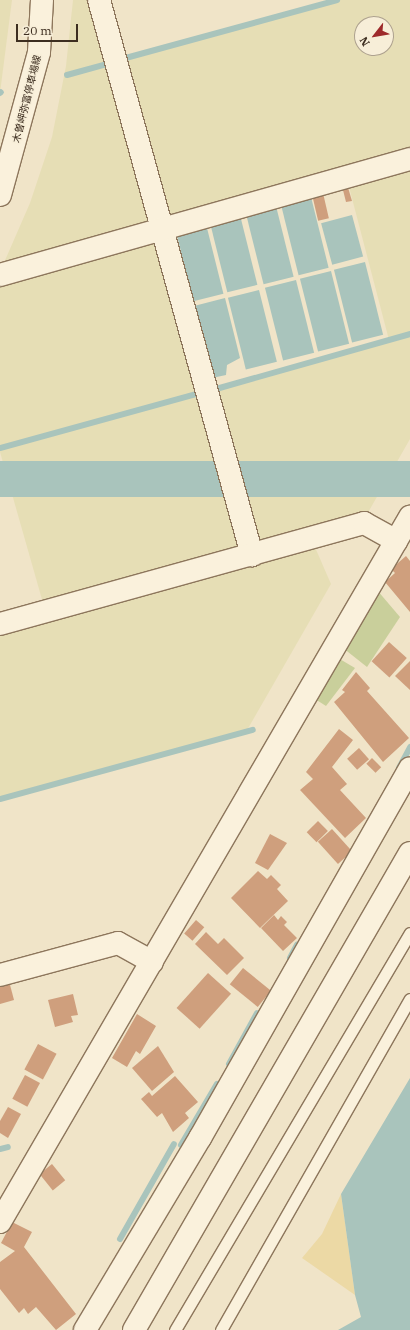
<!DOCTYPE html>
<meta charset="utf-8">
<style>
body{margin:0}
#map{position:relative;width:410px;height:1330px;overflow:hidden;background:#f0e4c8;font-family:"IBM Plex Serif","Noto Sans JP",serif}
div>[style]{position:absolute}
.farmland>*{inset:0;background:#e6deb5}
.green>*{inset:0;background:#c9cf9b}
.sand>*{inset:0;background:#ecd9a5}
.water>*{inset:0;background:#a9c4bc;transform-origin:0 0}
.stream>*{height:6px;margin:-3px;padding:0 3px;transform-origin:3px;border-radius:3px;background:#a9c4bc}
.building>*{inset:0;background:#cf9f7d;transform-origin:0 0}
.roads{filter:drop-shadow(1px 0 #8d765c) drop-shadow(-1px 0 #8d765c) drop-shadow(0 1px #8d765c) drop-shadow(0 -1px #8d765c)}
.service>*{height:11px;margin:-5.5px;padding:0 5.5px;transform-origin:5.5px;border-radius:5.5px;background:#faf1dc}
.minor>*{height:22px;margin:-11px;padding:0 11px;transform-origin:11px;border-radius:11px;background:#faf1dc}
.tertiary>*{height:22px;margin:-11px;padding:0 11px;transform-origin:11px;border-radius:11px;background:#faf1dc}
.secondary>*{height:22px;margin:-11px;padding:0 11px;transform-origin:11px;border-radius:11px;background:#faf1dc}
span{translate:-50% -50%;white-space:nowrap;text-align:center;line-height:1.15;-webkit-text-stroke:3px #f7eed8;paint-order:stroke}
.street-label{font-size:10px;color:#3d2e20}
.north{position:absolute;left:354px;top:16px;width:40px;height:40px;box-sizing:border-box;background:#f7eed8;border:1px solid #ada18e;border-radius:50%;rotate:239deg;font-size:11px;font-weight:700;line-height:16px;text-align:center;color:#3d2e20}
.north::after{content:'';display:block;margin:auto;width:14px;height:18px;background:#9e2a2b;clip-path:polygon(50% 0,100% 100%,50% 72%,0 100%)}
.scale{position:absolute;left:16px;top:24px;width:62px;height:18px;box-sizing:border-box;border:2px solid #3d2e20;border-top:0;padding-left:5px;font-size:12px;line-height:14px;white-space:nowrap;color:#3d2e20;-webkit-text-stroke:3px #f7eed8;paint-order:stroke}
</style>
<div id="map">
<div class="farmland">
<i style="clip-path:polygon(0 0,12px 0,0 93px)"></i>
<i style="clip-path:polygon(73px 0,92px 0,150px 225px,3px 265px,30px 203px,52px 137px,66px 66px)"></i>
<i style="clip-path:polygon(evenodd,337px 0,410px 0,410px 153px,173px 219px,166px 216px,122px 59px,337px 0,362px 24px,386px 24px,386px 48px,362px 48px,362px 24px)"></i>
<i style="clip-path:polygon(410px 166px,410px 439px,366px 516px,261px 547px,216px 389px,389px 340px,348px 183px)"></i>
<i style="clip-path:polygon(152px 236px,159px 242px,243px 544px,237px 551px,43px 603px,0 452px,0 283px)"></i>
<i style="clip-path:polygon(314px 545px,331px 584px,246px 732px,0 799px,0 633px)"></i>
</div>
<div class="green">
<i style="clip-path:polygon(377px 590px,400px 617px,367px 667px,343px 648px)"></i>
<i style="clip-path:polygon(338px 658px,355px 668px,326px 706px,315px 699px)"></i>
</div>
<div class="sand">
<i style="clip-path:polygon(341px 1194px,355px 1295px,302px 1258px,322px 1234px)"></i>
</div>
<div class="water">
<i style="left:311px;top:197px;width:73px;height:31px;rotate:76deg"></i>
<i style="left:276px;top:206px;width:73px;height:31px;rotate:76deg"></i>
<i style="left:240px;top:215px;width:72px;height:31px;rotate:76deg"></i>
<i style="left:352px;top:215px;width:43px;height:32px;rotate:75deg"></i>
<i style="left:206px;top:224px;width:72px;height:31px;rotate:76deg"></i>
<i style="left:365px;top:262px;width:75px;height:32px;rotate:76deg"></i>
<i style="left:331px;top:271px;width:75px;height:32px;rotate:76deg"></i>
<i style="left:296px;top:280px;width:75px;height:32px;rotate:76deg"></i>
<i style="left:259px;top:290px;width:74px;height:32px;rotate:76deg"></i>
<i style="clip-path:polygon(225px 298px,240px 358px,227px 365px,226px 375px,212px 378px,194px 306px)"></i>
<i style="left:410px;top:461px;width:36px;height:811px;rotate:90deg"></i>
<i style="clip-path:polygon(410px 1078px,410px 1330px,338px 1330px,361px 1317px,355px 1295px,341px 1194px)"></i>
</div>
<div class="stream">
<i style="left:122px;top:59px;width:223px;rotate:-15.3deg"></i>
<i style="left:67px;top:75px;width:41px;rotate:-15.4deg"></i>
<i style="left:0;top:93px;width:1px;rotate:-45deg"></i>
<i style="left:216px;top:389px;width:202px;rotate:-15.8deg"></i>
<i style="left:0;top:448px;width:206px;rotate:-15.4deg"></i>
<i style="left:399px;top:768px;width:24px;rotate:-62deg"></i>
<i style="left:0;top:799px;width:262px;rotate:-15.3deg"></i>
<i style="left:290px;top:958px;width:15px;rotate:-62deg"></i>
<i style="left:229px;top:1064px;width:58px;rotate:-61.2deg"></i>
<i style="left:181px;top:1145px;width:71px;rotate:-59.5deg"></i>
<i style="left:0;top:1149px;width:8px;rotate:-14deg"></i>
<i style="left:120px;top:1239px;width:109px;rotate:-60.4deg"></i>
</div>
<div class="building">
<i style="clip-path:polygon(347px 184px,352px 201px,346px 202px,342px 186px)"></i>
<i style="left:323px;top:193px;width:26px;height:11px;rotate:77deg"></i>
<i style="clip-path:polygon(406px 556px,410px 561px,410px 612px,385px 582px,395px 573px,391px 569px)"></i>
<i style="left:389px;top:642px;width:24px;height:26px;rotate:42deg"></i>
<i style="clip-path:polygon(410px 661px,410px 690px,395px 676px)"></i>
<i style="clip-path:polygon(356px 672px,370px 688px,367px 691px,409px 738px,383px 762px,334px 702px,345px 692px,342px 690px)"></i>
<i style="clip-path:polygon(339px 729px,353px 740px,332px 767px,347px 784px,340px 790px,366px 818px,345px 838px,300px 790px,313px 779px,306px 772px)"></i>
<i style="left:359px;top:748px;width:15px;height:16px;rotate:48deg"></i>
<i style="left:372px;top:758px;width:13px;height:8px;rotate:45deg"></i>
<i style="left:318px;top:821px;width:14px;height:16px;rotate:45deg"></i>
<i style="left:332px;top:829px;width:30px;height:19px;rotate:48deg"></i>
<i style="clip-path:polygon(270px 834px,287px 843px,268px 870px,255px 863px)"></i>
<i style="clip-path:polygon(258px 871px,267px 879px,271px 875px,281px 885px,277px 889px,288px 901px,260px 928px,231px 898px)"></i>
<i style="clip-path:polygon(274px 915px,278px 920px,281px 916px,287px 922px,284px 925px,297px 938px,283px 951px,261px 928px)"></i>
<i style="left:196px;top:920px;width:11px;height:18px;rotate:41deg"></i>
<i style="clip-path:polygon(206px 932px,218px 944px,224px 938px,244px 958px,227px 975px,195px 944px)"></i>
<i style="left:243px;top:968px;width:36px;height:21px;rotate:39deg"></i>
<i style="left:208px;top:973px;width:31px;height:47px;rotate:42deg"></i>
<i style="clip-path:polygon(9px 981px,14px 1000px,0 1004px,0 984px)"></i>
<i style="clip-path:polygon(73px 994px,78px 1015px,71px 1016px,73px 1022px,55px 1027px,48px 1000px)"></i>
<i style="clip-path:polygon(137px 1014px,156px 1026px,140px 1054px,136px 1051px,127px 1067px,112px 1058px)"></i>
<i style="left:38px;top:1044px;width:21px;height:29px;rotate:28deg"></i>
<i style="clip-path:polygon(158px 1046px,174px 1072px,152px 1091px,132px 1068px)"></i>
<i style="left:25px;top:1075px;width:17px;height:27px;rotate:28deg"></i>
<i style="clip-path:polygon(175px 1076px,198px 1102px,185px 1113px,189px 1118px,173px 1132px,162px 1113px,157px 1117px,141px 1099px,149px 1092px,152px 1096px)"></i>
<i style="clip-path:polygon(8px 1107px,21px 1114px,8px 1138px,0 1133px,0 1121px)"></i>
<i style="left:52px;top:1164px;width:21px;height:16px;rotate:51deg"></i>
<i style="clip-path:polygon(12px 1222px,32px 1232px,24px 1247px,76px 1314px,56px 1330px,36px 1307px,28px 1314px,24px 1308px,19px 1313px,0 1289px,0 1262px,15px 1251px,1px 1243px)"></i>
</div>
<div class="roads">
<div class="service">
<i style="left:175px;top:1330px;width:461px;rotate:-59.4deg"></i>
<i style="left:221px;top:1330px;width:381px;rotate:-60.3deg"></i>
</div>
<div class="minor">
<i style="left:99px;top:0;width:576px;rotate:74.59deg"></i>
<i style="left:0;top:275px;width:426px;rotate:-15.8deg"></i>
<i style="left:0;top:624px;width:378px;rotate:-15.5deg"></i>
<i style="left:364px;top:523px;width:37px;rotate:29deg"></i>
<i style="left:0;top:975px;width:122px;rotate:-15.2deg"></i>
<i style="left:118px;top:943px;width:39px;rotate:29deg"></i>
<i style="left:0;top:1222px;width:816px;rotate:-59.82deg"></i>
<i style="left:85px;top:1330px;width:224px;rotate:-59.1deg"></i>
<i style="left:200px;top:1138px;width:425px;rotate:-60.4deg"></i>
</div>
<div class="tertiary">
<i style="left:134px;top:1330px;width:551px;rotate:-59.95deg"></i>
</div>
<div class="secondary">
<i style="left:0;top:195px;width:148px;rotate:-74.7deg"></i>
<i style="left:39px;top:52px;width:52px;rotate:-86.7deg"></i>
</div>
</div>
<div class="street-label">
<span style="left:27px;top:99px;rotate:-76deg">木曽岬弥富停車場線</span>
</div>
<div class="north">N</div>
<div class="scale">20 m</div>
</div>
